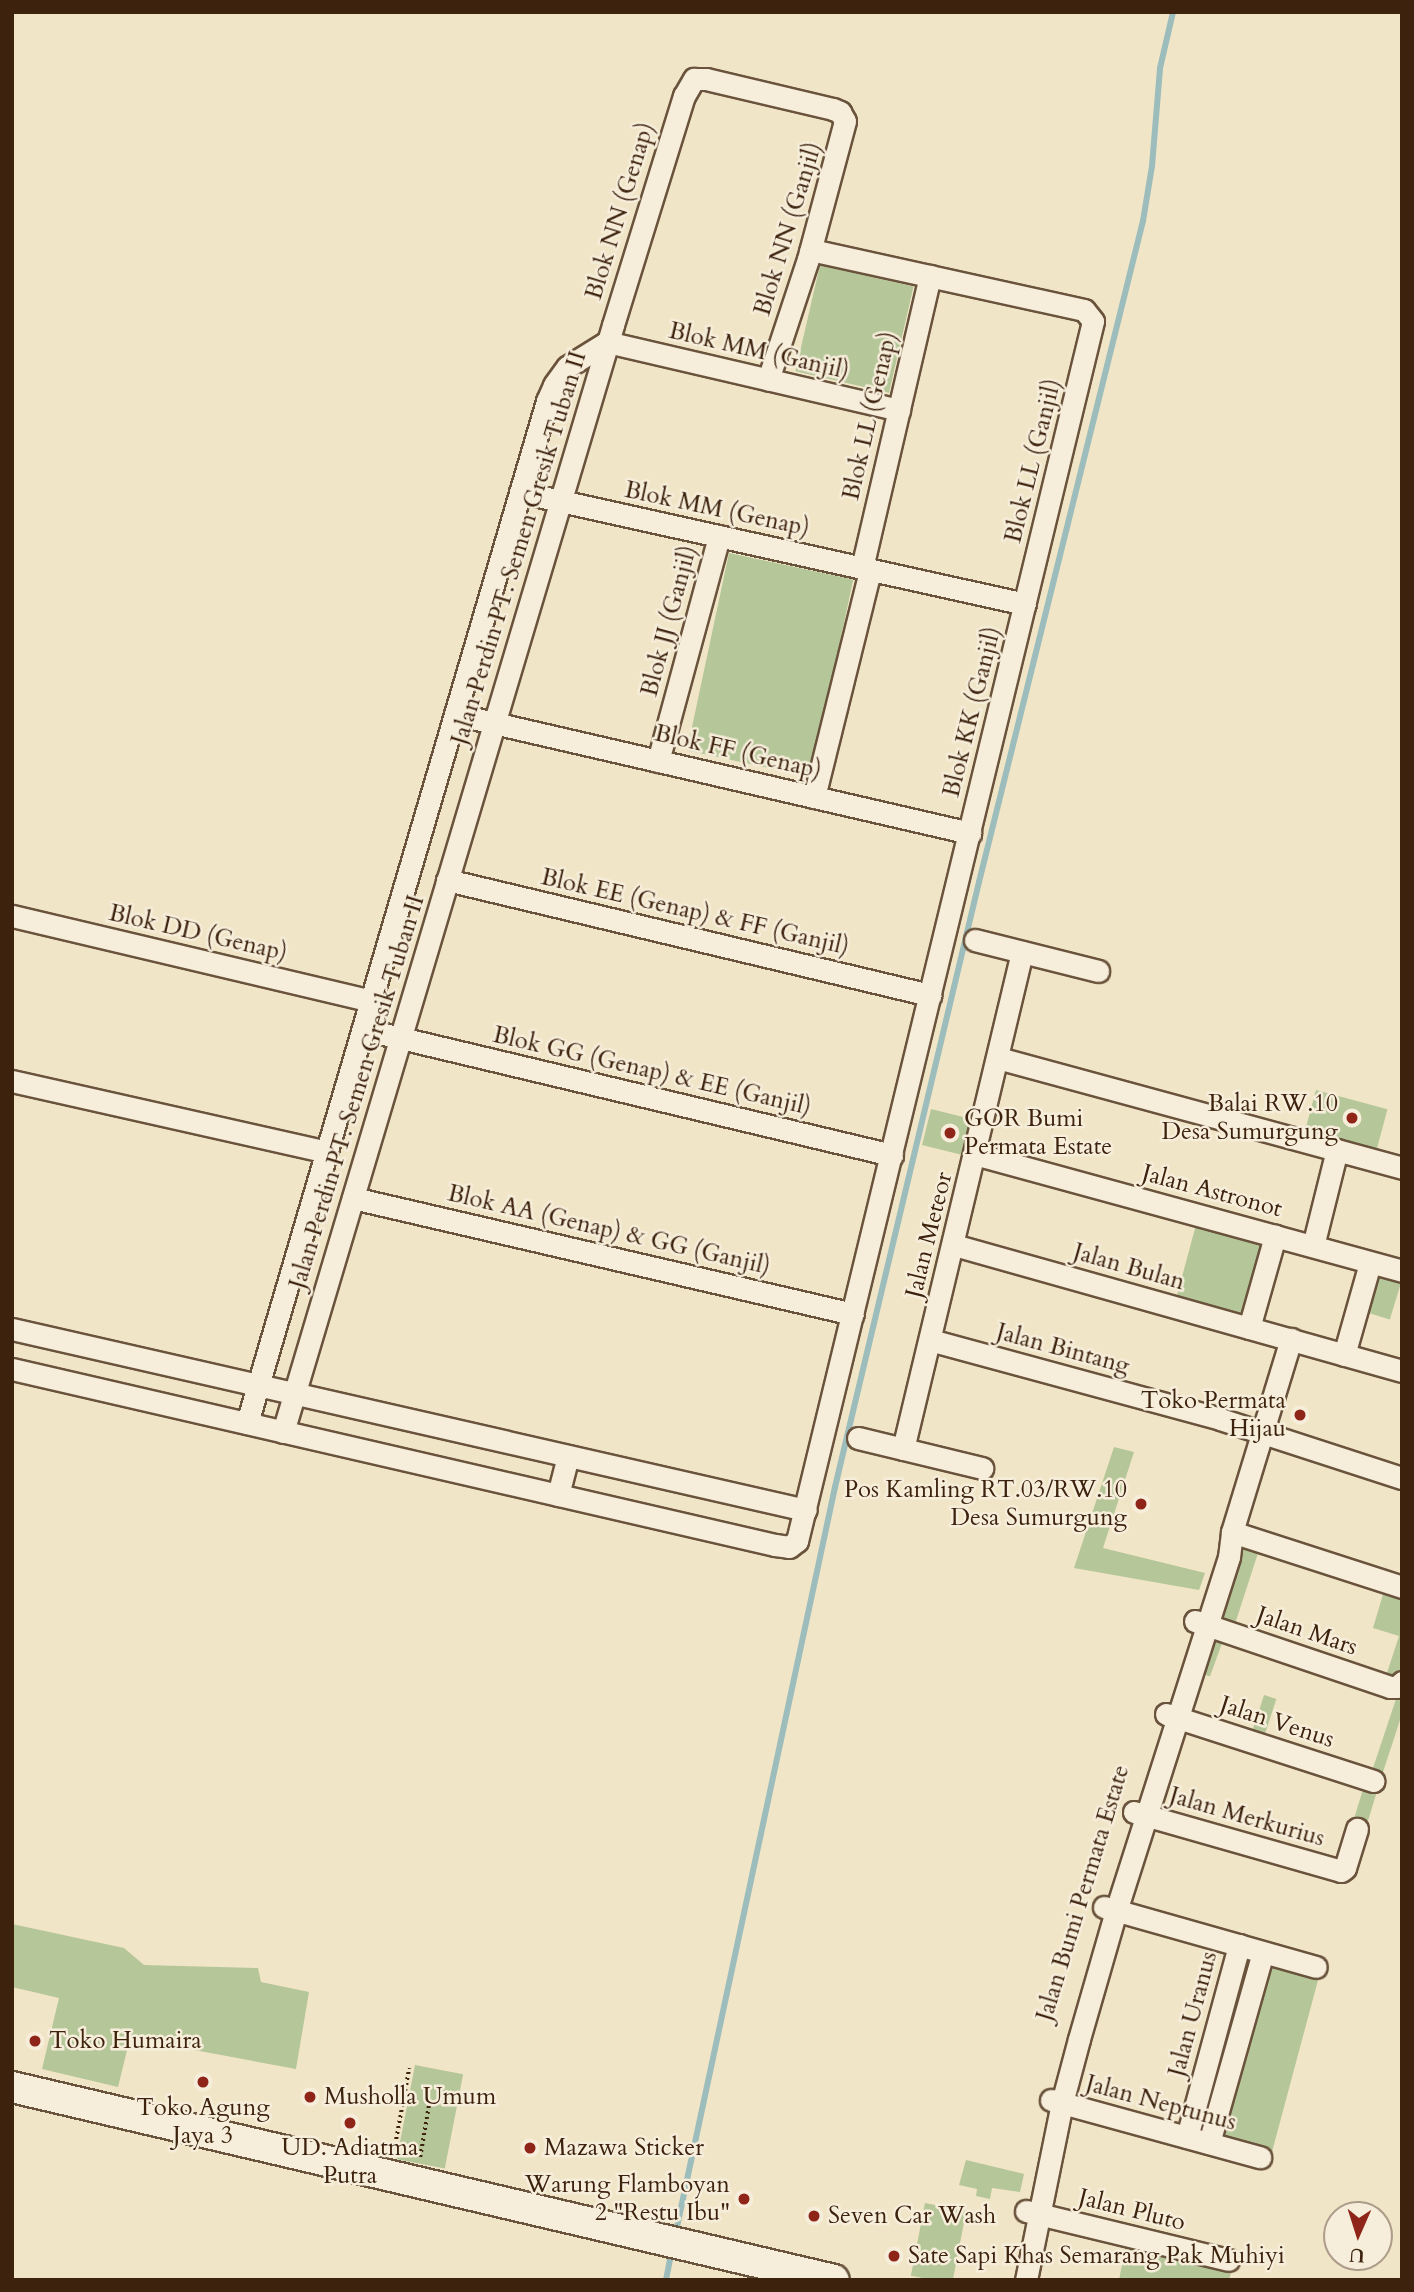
<!DOCTYPE html>
<style>
body{margin:0}
#map{position:relative;width:1414px;height:2292px;overflow:hidden;background:#f1e5c7;font-family:Cardo,serif}
div>[style]{position:absolute}
.green>*{inset:0;background:#b5c699;transform-origin:0 0}
.stream>*{height:6px;margin:-3px;padding:0 3px;transform-origin:3px;border-radius:3px;background:#9cbdbc}
.path>*{height:3.5px;margin-top:-1.75px;transform-origin:0;background:repeating-linear-gradient(90deg,#3d220d 0 2px,transparent 0 5.5px)}
.roads{filter:drop-shadow(2px 0 #6a533c) drop-shadow(-2px 0 #6a533c) drop-shadow(0 2px #6a533c) drop-shadow(0 -2px #6a533c)}
.minor>*{height:21px;margin:-10.5px;padding:0 10.5px;transform-origin:10.5px;border-radius:10.5px;background:#f6eedb}
.secondary>*{height:30px;margin:-15px;padding:0 15px;transform-origin:15px;border-radius:15px;background:#f6eedb}
.dots>*{width:19px;height:19px;translate:-50% -50%;box-sizing:border-box;border:4px solid #f6eedb;border-radius:50%}
span{translate:-50% -50%;white-space:nowrap;text-align:center;line-height:1.15;-webkit-text-stroke:5px #f6eedb;paint-order:stroke}
.street-label{font-size:24px;color:#3d220d}
.poi-label{font-size:24px;color:#3d220d}
.right{translate:-100% -50%;text-align:right}
.left{translate:0 -50%;text-align:left}
.frame{position:absolute;inset:0;border:14px solid #3d220d;pointer-events:none}
.north{position:absolute;left:1323px;top:2201px;width:70px;height:70px;box-sizing:border-box;background:#f6eedb;border:2px solid #ac9c89;border-radius:50%;rotate:183deg;font-size:19px;font-weight:700;line-height:28px;text-align:center;color:#3d220d}
.north::after{content:'';display:block;margin:auto;width:24px;height:32px;background:#8f2418;clip-path:polygon(50% 0,100% 100%,50% 72%,0 100%)}
</style>
<div id="map">
<div class="green">
<i style="left:820px;top:265px;width:96px;height:109px;rotate:13deg"></i>
<i style="left:729px;top:553px;width:127px;height:202px;rotate:12deg"></i>
<i style="left:1316px;top:1090px;width:74px;height:48px;rotate:15deg"></i>
<i style="left:931px;top:1109px;width:49px;height:37px;rotate:14deg"></i>
<i style="left:1197px;top:1221px;width:73px;height:82px;rotate:15deg"></i>
<i style="left:1375px;top:1272px;width:28px;height:41px;rotate:17deg"></i>
<i style="clip-path:polygon(1114px 1447px,1134px 1452px,1103px 1548px,1205px 1573px,1199px 1590px,1074px 1568px)"></i>
<i style="left:1241px;top:1544px;width:19px;height:78px;rotate:18deg"></i>
<i style="clip-path:polygon(1384px 1591px,1402px 1597px,1402px 1665px,1397px 1680px,1386px 1676px,1399px 1636px,1373px 1628px)"></i>
<i style="left:1213px;top:1633px;width:12px;height:42px;rotate:20deg"></i>
<i style="left:1264px;top:1695px;width:13px;height:39px;rotate:18deg"></i>
<i style="clip-path:polygon(1396px 1699px,1402px 1701px,1402px 1714px,1382px 1775px,1372px 1771px)"></i>
<i style="left:1364px;top:1786px;width:14px;height:81px;rotate:17deg"></i>
<i style="clip-path:polygon(12px 1924px,124px 1948px,144px 1965px,258px 1968px,261px 1982px,309px 1992px,296px 2069px,130px 2038px,118px 2087px,42px 2069px,59px 1998px,12px 1987px)"></i>
<i style="left:1268px;top:1962px;width:53px;height:184px;rotate:15deg"></i>
<i style="left:415px;top:2065px;width:49px;height:96px;rotate:11deg"></i>
<i style="clip-path:polygon(966px 2160px,1024px 2174px,1020px 2192px,992px 2188px,990px 2199px,976px 2196px,977px 2189px,959px 2185px)"></i>
<i style="left:925px;top:2203px;width:42px;height:74px;rotate:11deg"></i>
<i style="clip-path:polygon(1126px 2245px,1233px 2266px,1229px 2280px,1119px 2280px)"></i>
</div>
<div class="stream">
<i style="left:675px;top:2236px;width:766px;rotate:-77.94deg"></i>
<i style="left:835px;top:1487px;width:622px;rotate:-76.61deg"></i>
<i style="left:979px;top:882px;width:681px;rotate:-76.07deg"></i>
<i style="left:1143px;top:221px;width:56px;rotate:-80.7deg"></i>
<i style="left:1152px;top:166px;width:98px;rotate:-85.3deg"></i>
<i style="left:1160px;top:68px;width:57px;rotate:-76.9deg"></i>
<i style="left:666px;top:2280px;width:31px;rotate:-79deg"></i>
</div>
<div class="path">
<i style="left:394px;top:2150px;width:83px;rotate:-79.6deg"></i>
<i style="left:420px;top:2157px;width:60px;rotate:-80.4deg"></i>
</div>
<div class="roads">
<div class="minor">
<i style="left:607px;top:342px;width:300px;rotate:13.1deg"></i>
<i style="left:520px;top:492px;width:517px;rotate:12.5deg"></i>
<i style="left:862px;top:568px;width:300px;rotate:-76.9deg"></i>
<i style="left:455px;top:714px;width:529px;rotate:13.01deg"></i>
<i style="left:658px;top:761px;width:233px;rotate:-74.8deg"></i>
<i style="left:814px;top:797px;width:234px;rotate:-76.1deg"></i>
<i style="left:447px;top:880px;width:497px;rotate:13.4deg"></i>
<i style="left:12px;top:916px;width:369px;rotate:13.3deg"></i>
<i style="left:975px;top:940px;width:127px;rotate:14.1deg"></i>
<i style="left:363px;top:1029px;width:544px;rotate:13.4deg"></i>
<i style="left:998px;top:1058px;width:419px;rotate:15.2deg"></i>
<i style="left:12px;top:1081px;width:322px;rotate:12.7deg"></i>
<i style="left:975px;top:1154px;width:443px;rotate:15.3deg"></i>
<i style="left:353px;top:1198px;width:513px;rotate:13.06deg"></i>
<i style="left:954px;top:1245px;width:465px;rotate:15.7deg"></i>
<i style="left:1313px;top:1246px;width:99px;rotate:-76deg"></i>
<i style="left:1249px;top:1328px;width:96px;rotate:-74.2deg"></i>
<i style="left:12px;top:1329px;width:814px;rotate:12.84deg"></i>
<i style="left:930px;top:1340px;width:301px;rotate:15.2deg"></i>
<i style="left:1220px;top:1419px;width:191px;rotate:18deg"></i>
<i style="left:1344px;top:1355px;width:96px;rotate:-74.2deg"></i>
<i style="left:12px;top:1369px;width:783px;rotate:12.99deg"></i>
<i style="left:775px;top:1545px;width:14px;rotate:8deg"></i>
<i style="left:789px;top:1547px;width:10px;rotate:-37deg"></i>
<i style="left:797px;top:1541px;width:1255px;rotate:-76.36deg"></i>
<i style="left:1093px;top:321px;width:14px;rotate:-129deg"></i>
<i style="left:1084px;top:310px;width:280px;rotate:-167.6deg"></i>
<i style="left:247px;top:1423px;width:1065px;rotate:-73.64deg"></i>
<i style="left:547px;top:401px;width:17px;rotate:-66deg"></i>
<i style="left:554px;top:385px;width:22px;rotate:-54deg"></i>
<i style="left:567px;top:367px;width:47px;rotate:-32deg"></i>
<i style="left:283px;top:1432px;width:1155px;rotate:-73.4deg"></i>
<i style="left:613px;top:325px;width:240px;rotate:-72.8deg"></i>
<i style="left:684px;top:96px;width:20px;rotate:-60deg"></i>
<i style="left:694px;top:79px;width:12px"></i>
<i style="left:706px;top:79px;width:130px;rotate:13.3deg"></i>
<i style="left:833px;top:109px;width:8px;rotate:23deg"></i>
<i style="left:840px;top:112px;width:10px;rotate:61deg"></i>
<i style="left:845px;top:121px;width:143px;rotate:105deg"></i>
<i style="left:808px;top:259px;width:127px;rotate:108.3deg"></i>
<i style="left:858px;top:1438px;width:128px;rotate:13.6deg"></i>
<i style="left:903px;top:1449px;width:511px;rotate:-76.53deg"></i>
<i style="left:558px;top:1495px;width:40px;rotate:-75.6deg"></i>
<i style="left:1232px;top:1532px;width:179px;rotate:17.9deg"></i>
<i style="left:1195px;top:1621px;width:206px;rotate:18.7deg"></i>
<i style="left:1390px;top:1687px;width:7px"></i>
<i style="left:1397px;top:1687px;width:7px;rotate:-45deg"></i>
<i style="left:1166px;top:1714px;width:218px;rotate:17.9deg"></i>
<i style="left:1134px;top:1812px;width:215px;rotate:15.9deg"></i>
<i style="left:1341px;top:1871px;width:5px;rotate:-37deg"></i>
<i style="left:1345px;top:1868px;width:41px;rotate:-72.9deg"></i>
<i style="left:1104px;top:1907px;width:220px;rotate:15.8deg"></i>
<i style="left:1051px;top:2100px;width:217px;rotate:15.3deg"></i>
<i style="left:1187px;top:2137px;width:199px;rotate:-74.8deg"></i>
<i style="left:1209px;top:2143px;width:198px;rotate:-74.2deg"></i>
<i style="left:1026px;top:2211px;width:208px;rotate:13.6deg"></i>
<i style="left:1026px;top:2280px;width:181px;rotate:-78.5deg"></i>
<i style="left:1062px;top:2103px;width:66px;rotate:-75.1deg"></i>
<i style="left:1079px;top:2039px;width:133px;rotate:-73.9deg"></i>
<i style="left:1116px;top:1911px;width:372px;rotate:-72.3deg"></i>
<i style="left:1229px;top:1557px;width:25px;rotate:-83deg"></i>
<i style="left:1232px;top:1532px;width:202px;rotate:-73deg"></i>
</div>
<div class="secondary">
<i style="left:12px;top:2087px;width:844px;rotate:13.21deg"></i>
</div>
</div>
<div class="dots">
<i style="left:1352px;top:1118px;background:#8f2418"></i>
<i style="left:950px;top:1133px;background:#8f2418"></i>
<i style="left:1300px;top:1415px;background:#8f2418"></i>
<i style="left:1141px;top:1504px;background:#8f2418"></i>
<i style="left:35px;top:2041px;background:#8f2418"></i>
<i style="left:203px;top:2082px;background:#8f2418"></i>
<i style="left:310px;top:2097px;background:#8f2418"></i>
<i style="left:350px;top:2123px;background:#8f2418"></i>
<i style="left:530px;top:2148px;background:#8f2418"></i>
<i style="left:744px;top:2199px;background:#8f2418"></i>
<i style="left:814px;top:2216px;background:#8f2418"></i>
<i style="left:894px;top:2256px;background:#8f2418"></i>
</div>
<div class="street-label">
<span style="left:620px;top:211px;rotate:-73deg">Blok NN (Genap)</span>
<span style="left:788px;top:229px;rotate:-73deg">Blok NN (Ganjil)</span>
<span style="left:759px;top:351px;rotate:13deg">Blok MM (Ganjil)</span>
<span style="left:870px;top:416px;rotate:-77deg">Blok LL (Genap)</span>
<span style="left:1033px;top:461px;rotate:-76deg">Blok LL (Ganjil)</span>
<span style="left:717px;top:509px;rotate:12deg">Blok MM (Genap)</span>
<span style="left:519px;top:548px;rotate:-73deg">Jalan Perdin PT. Semen Gresik Tuban II</span>
<span style="left:669px;top:621px;rotate:-75deg">Blok JJ (Ganjil)</span>
<span style="left:972px;top:712px;rotate:-76deg">Blok KK (Ganjil)</span>
<span style="left:738px;top:752px;rotate:13deg">Blok FF (Genap)</span>
<span style="left:695px;top:912px;rotate:13deg">Blok EE (Genap) &amp; FF (Ganjil)</span>
<span style="left:198px;top:933px;rotate:13deg">Blok DD (Genap)</span>
<span style="left:652px;top:1071px;rotate:13deg">Blok GG (Genap) &amp; EE (Ganjil)</span>
<span style="left:357px;top:1092px;rotate:-73deg">Jalan Perdin PT. Semen Gresik Tuban II</span>
<span style="left:1212px;top:1191px;rotate:15deg">Jalan Astronot</span>
<span style="left:609px;top:1230px;rotate:13deg">Blok AA (Genap) &amp; GG (Ganjil)</span>
<span style="left:929px;top:1235px;rotate:-76deg">Jalan Meteor</span>
<span style="left:1129px;top:1267px;rotate:16deg">Jalan Bulan</span>
<span style="left:1063px;top:1349px;rotate:15deg">Jalan Bintang</span>
<span style="left:1307px;top:1631px;rotate:19deg">Jalan Mars</span>
<span style="left:1277px;top:1722px;rotate:18deg">Jalan Venus</span>
<span style="left:1247px;top:1817px;rotate:16deg">Jalan Merkurius</span>
<span style="left:1083px;top:1893px;rotate:-73deg">Jalan Bumi Permata Estate</span>
<span style="left:1193px;top:2014px;rotate:-75deg">Jalan Uranus</span>
<span style="left:1161px;top:2103px;rotate:15deg">Jalan Neptunus</span>
<span style="left:1132px;top:2210px;rotate:14deg">Jalan Pluto</span>
</div>
<div class="poi-label">
<span class="right" style="left:1338px;top:1118px">Balai RW.10<br>Desa Sumurgung</span>
<span class="left" style="left:964px;top:1133px">GOR Bumi<br>Permata Estate</span>
<span class="right" style="left:1286px;top:1415px">Toko Permata<br>Hijau</span>
<span class="right" style="left:1127px;top:1504px">Pos Kamling RT.03/RW.10<br>Desa Sumurgung</span>
<span class="left" style="left:49px;top:2041px">Toko Humaira</span>
<span class="left" style="left:324px;top:2097px">Musholla Umum</span>
<span style="left:203px;top:2122px">Toko Agung<br>Jaya 3</span>
<span style="left:350px;top:2162px">UD. Adiatma<br>Putra</span>
<span class="left" style="left:544px;top:2148px">Mazawa Sticker</span>
<span class="right" style="left:730px;top:2199px">Warung Flamboyan<br>2 "Restu Ibu"</span>
<span class="left" style="left:828px;top:2216px">Seven Car Wash</span>
<span class="left" style="left:908px;top:2256px">Sate Sapi Khas Semarang Pak Muhiyi</span>
</div>
<div class="frame"></div>
<div class="north">U</div>
</div>
